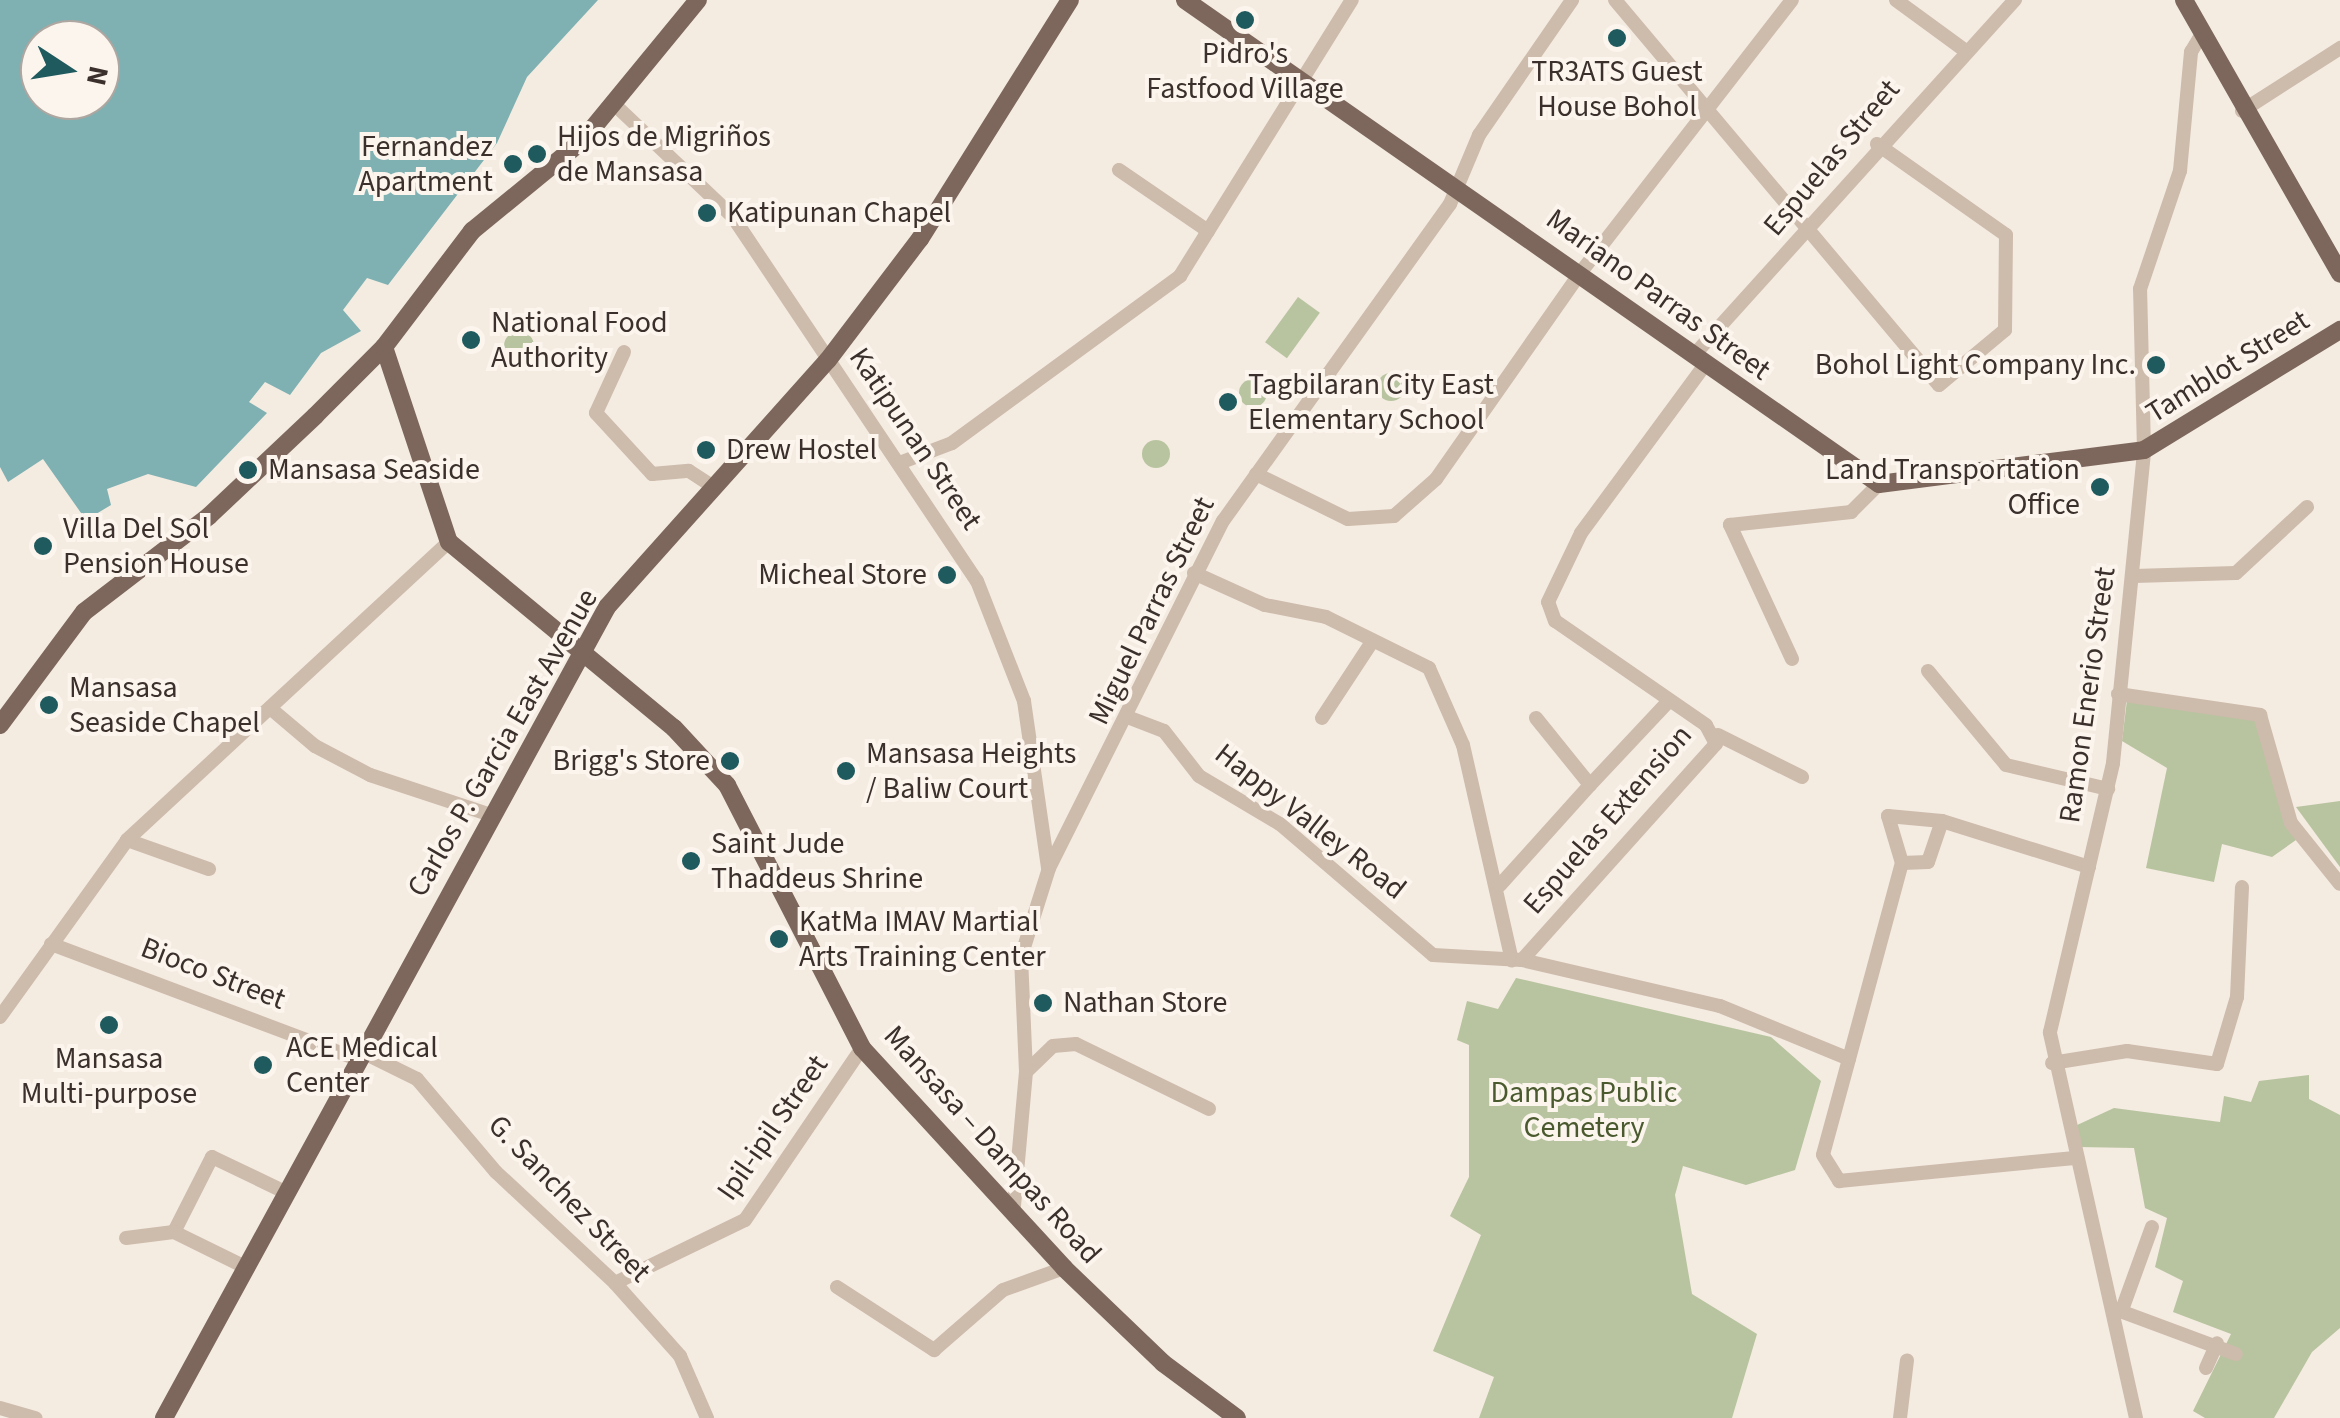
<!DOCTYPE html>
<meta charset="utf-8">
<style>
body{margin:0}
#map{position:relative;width:2340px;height:1418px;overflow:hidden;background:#f4ebe1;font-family:"Source Sans 3",sans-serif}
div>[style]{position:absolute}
.green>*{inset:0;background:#b8c4a0;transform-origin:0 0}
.round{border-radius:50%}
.water>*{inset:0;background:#7fb0b2}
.minor>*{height:14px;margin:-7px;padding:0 7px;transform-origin:7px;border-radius:7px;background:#cdbbac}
.major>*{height:18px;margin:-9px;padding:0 9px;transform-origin:9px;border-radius:9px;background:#7d675c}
.dots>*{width:28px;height:28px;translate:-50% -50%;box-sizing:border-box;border:5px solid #fbf5ee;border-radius:50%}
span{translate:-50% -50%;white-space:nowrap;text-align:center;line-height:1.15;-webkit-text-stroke:8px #fbf5ee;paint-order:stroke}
.poi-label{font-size:30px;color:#3b302b}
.left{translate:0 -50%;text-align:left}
.right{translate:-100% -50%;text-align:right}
.street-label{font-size:30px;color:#3b302b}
.park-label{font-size:30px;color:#4a5a2e}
.north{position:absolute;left:20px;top:20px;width:100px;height:100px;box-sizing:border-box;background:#fbf5ee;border:2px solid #aea6a0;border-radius:50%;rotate:102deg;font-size:28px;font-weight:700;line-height:40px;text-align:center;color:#3b302b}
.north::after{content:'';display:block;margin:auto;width:35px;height:45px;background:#1f5a5e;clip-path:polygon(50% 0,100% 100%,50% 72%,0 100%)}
</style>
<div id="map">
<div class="green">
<i style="left:1298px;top:297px;width:27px;height:56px;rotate:36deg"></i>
<i class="round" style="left:504px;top:331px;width:30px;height:30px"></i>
<i class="round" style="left:1377px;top:373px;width:28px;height:28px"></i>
<i class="round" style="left:1239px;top:379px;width:28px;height:28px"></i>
<i class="round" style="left:1142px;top:440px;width:28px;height:28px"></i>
<i style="clip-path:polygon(2127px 700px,2256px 720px,2296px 840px,2272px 857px,2222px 844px,2214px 882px,2146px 868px,2167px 768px,2122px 741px)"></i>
<i style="clip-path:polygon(2340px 801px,2340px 867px,2296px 807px)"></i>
<i style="clip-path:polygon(1516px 978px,1771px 1037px,1821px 1081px,1795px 1170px,1746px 1185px,1683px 1166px,1675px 1195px,1692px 1294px,1757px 1334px,1732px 1418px,1479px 1418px,1494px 1377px,1433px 1351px,1481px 1235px,1450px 1216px,1469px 1177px,1469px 1045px,1457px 1040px,1467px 1001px,1498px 1009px)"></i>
<i style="clip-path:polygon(2309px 1075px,2309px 1099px,2340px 1115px,2340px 1328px,2312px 1352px,2274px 1418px,2205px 1418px,2193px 1411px,2231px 1334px,2173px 1312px,2183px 1281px,2155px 1267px,2167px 1218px,2145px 1208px,2134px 1148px,2079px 1147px,2075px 1126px,2114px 1108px,2220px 1122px,2224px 1096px,2251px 1102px,2259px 1081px)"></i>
</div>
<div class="water">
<i style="clip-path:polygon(evenodd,0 0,598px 0,527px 77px,497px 143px,388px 285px,367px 278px,343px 310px,361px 331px,321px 353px,290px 395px,265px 382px,249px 402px,267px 413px,196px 487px,148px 474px,107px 489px,111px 505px,86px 520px,43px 459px,8px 482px,0 467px,0 0,40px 40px,100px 40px,100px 100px,40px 100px,40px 40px)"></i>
</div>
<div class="minor">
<i style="left:1615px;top:0;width:503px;rotate:49.92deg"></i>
<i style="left:1939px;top:385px;width:86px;rotate:-39.8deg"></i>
<i style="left:2005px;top:330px;width:95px;rotate:-89.4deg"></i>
<i style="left:2006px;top:235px;width:158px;rotate:-144.8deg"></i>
<i style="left:1896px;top:0;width:83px;rotate:36.2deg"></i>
<i style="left:614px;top:104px;width:164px;rotate:43.5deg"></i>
<i style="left:733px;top:217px;width:438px;rotate:56.2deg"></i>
<i style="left:977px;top:581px;width:129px;rotate:68.6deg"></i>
<i style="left:1024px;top:701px;width:169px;rotate:81.8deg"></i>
<i style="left:2242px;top:111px;width:117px;rotate:-32.7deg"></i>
<i style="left:1119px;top:170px;width:108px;rotate:34.4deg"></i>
<i style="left:624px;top:352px;width:67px;rotate:114.7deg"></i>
<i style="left:596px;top:413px;width:83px;rotate:47.4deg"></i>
<i style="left:652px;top:474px;width:37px;rotate:-5deg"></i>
<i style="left:689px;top:471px;width:30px;rotate:33deg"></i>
<i style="left:1694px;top:355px;width:479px;rotate:-47.9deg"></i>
<i style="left:902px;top:462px;width:53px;rotate:-20.8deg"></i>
<i style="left:952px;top:443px;width:283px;rotate:-36.2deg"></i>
<i style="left:1180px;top:276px;width:325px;rotate:-58.1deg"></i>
<i style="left:1256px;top:474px;width:102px;rotate:26.1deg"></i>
<i style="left:1348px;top:519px;width:46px;rotate:-3.7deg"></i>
<i style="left:1394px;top:516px;width:56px;rotate:-41.4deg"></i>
<i style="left:1436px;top:479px;width:253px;rotate:-55deg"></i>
<i style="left:1581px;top:272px;width:344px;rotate:-52.2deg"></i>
<i style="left:1194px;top:573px;width:78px;rotate:24.3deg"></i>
<i style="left:1265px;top:605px;width:62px;rotate:11.1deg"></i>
<i style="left:1326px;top:617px;width:115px;rotate:26.3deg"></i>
<i style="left:1429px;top:668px;width:84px;rotate:66.2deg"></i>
<i style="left:1463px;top:745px;width:221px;rotate:77.2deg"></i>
<i style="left:2134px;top:576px;width:102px;rotate:-1.7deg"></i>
<i style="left:2236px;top:573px;width:97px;rotate:-42.9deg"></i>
<i style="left:1792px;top:659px;width:148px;rotate:-114.8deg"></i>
<i style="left:1730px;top:525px;width:122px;rotate:-6.1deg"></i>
<i style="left:1851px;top:512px;width:40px;rotate:-45deg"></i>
<i style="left:1928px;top:671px;width:122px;rotate:50.3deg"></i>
<i style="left:2006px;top:765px;width:105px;rotate:13.2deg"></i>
<i style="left:2118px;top:694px;width:144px;rotate:8.4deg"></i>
<i style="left:2260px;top:715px;width:112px;rotate:74deg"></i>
<i style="left:2291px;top:823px;width:78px;rotate:51.2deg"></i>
<i style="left:270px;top:708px;width:59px;rotate:40.2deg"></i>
<i style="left:315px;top:746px;width:62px;rotate:27.8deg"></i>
<i style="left:370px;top:775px;width:131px;rotate:18.3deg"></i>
<i style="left:1130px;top:718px;width:36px;rotate:21deg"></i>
<i style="left:1164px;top:731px;width:57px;rotate:52.1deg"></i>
<i style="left:1199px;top:776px;width:94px;rotate:30.7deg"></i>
<i style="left:1280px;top:824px;width:201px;rotate:40.6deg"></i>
<i style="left:1433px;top:955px;width:89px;rotate:3.2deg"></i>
<i style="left:1522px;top:960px;width:203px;rotate:13.1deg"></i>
<i style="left:1720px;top:1006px;width:139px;rotate:22.3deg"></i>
<i style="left:1849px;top:1059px;width:99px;rotate:105.2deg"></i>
<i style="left:1823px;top:1155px;width:31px;rotate:58deg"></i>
<i style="left:1839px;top:1181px;width:234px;rotate:-5.6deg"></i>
<i style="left:1322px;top:718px;width:91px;rotate:-56.7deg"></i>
<i style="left:1536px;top:718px;width:86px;rotate:51.1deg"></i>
<i style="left:1590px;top:785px;width:114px;rotate:-46.8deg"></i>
<i style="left:1718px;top:735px;width:94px;rotate:26.6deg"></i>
<i style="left:127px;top:840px;width:87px;rotate:19.5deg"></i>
<i style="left:1902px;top:863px;width:49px;rotate:-106.6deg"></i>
<i style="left:1888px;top:816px;width:54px;rotate:5.3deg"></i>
<i style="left:1500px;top:885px;width:135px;rotate:-48deg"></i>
<i style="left:51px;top:944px;width:324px;rotate:20.6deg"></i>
<i style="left:1522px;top:960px;width:290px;rotate:-48.1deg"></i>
<i style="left:1716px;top:744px;width:21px;rotate:-118deg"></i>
<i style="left:1706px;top:725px;width:183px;rotate:-145.4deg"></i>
<i style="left:1555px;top:621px;width:20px;rotate:-110deg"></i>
<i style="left:1548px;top:602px;width:76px;rotate:-64.4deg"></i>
<i style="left:1581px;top:533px;width:209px;rotate:-53.6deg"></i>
<i style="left:0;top:1017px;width:218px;rotate:-54.3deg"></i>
<i style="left:127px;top:840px;width:439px;rotate:-42.8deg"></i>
<i style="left:358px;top:1050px;width:66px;rotate:26.2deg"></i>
<i style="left:417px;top:1079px;width:122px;rotate:49.7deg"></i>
<i style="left:496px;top:1172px;width:163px;rotate:43deg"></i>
<i style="left:615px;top:1283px;width:98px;rotate:48.3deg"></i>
<i style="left:680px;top:1356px;width:68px;rotate:66.5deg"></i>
<i style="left:1849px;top:1059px;width:203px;rotate:-74.9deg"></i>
<i style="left:1902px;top:863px;width:26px;rotate:-2deg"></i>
<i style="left:1928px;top:862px;width:43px;rotate:-71.1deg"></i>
<i style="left:1942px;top:821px;width:154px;rotate:17.4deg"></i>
<i style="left:2052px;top:1063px;width:76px;rotate:-9.1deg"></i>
<i style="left:2127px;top:1051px;width:91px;rotate:8.2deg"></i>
<i style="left:2217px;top:1064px;width:70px;rotate:-73.4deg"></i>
<i style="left:2237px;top:997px;width:110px;rotate:-87.4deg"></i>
<i style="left:1026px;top:1072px;width:37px;rotate:-44deg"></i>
<i style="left:1053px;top:1046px;width:23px;rotate:-5deg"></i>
<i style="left:1076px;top:1044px;width:148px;rotate:26deg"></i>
<i style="left:1014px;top:1206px;width:135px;rotate:-84.9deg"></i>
<i style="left:1026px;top:1072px;width:115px;rotate:-92.5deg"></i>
<i style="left:1021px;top:957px;width:93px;rotate:-72.5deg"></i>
<i style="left:1049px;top:868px;width:388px;rotate:-63.4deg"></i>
<i style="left:1223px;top:521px;width:390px;rotate:-54.4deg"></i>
<i style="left:1450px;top:204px;width:75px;rotate:-67.2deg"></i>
<i style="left:1479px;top:135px;width:164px;rotate:-55.4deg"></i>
<i style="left:174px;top:1232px;width:84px;rotate:-63.1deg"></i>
<i style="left:212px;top:1157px;width:76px;rotate:25.6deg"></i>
<i style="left:126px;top:1238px;width:48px;rotate:-7.1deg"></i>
<i style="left:174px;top:1232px;width:75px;rotate:26.2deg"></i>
<i style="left:615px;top:1283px;width:144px;rotate:-25.9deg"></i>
<i style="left:745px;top:1220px;width:208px;rotate:-55.8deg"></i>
<i style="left:837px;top:1287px;width:116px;rotate:33deg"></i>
<i style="left:934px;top:1350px;width:91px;rotate:-41deg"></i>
<i style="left:1003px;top:1290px;width:65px;rotate:-19.8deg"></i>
<i style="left:2123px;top:1307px;width:85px;rotate:-70.1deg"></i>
<i style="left:2112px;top:1308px;width:132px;rotate:20.4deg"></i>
<i style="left:2206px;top:1368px;width:27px;rotate:-66deg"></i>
<i style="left:0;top:1408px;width:37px;rotate:16deg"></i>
<i style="left:1900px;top:1418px;width:58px;rotate:-83.1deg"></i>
<i style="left:2136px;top:1418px;width:395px;rotate:-102.6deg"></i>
<i style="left:2050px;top:1032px;width:276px;rotate:-76.8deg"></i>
<i style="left:2113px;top:763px;width:315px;rotate:-84.3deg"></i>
<i style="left:2144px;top:450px;width:161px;rotate:-91.4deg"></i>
<i style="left:2140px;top:289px;width:125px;rotate:-71.3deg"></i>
<i style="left:2180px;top:171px;width:120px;rotate:-84.7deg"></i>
<i style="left:2191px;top:52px;width:21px;rotate:-59deg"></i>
</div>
<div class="major">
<i style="left:1185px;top:0;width:846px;rotate:34.89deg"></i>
<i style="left:1879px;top:484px;width:267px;rotate:-7.3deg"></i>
<i style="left:2144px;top:450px;width:230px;rotate:-31.5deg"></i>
<i style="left:2184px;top:0;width:315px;rotate:60.3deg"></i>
<i style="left:384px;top:347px;width:206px;rotate:71.6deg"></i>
<i style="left:449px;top:542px;width:292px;rotate:39.6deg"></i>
<i style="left:674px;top:728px;width:78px;rotate:47.1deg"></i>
<i style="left:727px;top:785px;width:296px;rotate:62.8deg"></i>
<i style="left:862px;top:1048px;width:299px;rotate:47.4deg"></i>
<i style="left:1064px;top:1268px;width:137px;rotate:43.8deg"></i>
<i style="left:1163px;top:1363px;width:92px;rotate:36.6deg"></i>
<i style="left:0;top:725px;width:141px;rotate:-53.4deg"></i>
<i style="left:84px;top:612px;width:158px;rotate:-37.5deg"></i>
<i style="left:209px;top:516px;width:146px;rotate:-43.3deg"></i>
<i style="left:315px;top:416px;width:98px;rotate:-45deg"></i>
<i style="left:384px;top:347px;width:146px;rotate:-52.8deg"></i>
<i style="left:472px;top:231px;width:144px;rotate:-39.3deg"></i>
<i style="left:583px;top:140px;width:181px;rotate:-50.6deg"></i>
<i style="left:164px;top:1418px;width:924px;rotate:-61.35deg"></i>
<i style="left:607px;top:607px;width:331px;rotate:-48.2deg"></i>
<i style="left:828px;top:360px;width:152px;rotate:-52.8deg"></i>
<i style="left:920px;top:239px;width:282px;rotate:-57.9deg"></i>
</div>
<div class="dots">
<i style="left:1245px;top:20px;background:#1f5a5e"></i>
<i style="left:1617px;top:38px;background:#1f5a5e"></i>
<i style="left:537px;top:154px;background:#1f5a5e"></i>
<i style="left:513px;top:164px;background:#1f5a5e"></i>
<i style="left:707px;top:213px;background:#1f5a5e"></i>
<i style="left:471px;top:340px;background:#1f5a5e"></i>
<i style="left:2156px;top:365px;background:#1f5a5e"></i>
<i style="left:1228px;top:402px;background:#1f5a5e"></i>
<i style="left:706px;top:450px;background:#1f5a5e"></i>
<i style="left:248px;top:470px;background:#1f5a5e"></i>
<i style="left:2100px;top:487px;background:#1f5a5e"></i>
<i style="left:43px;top:546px;background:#1f5a5e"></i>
<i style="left:947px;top:575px;background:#1f5a5e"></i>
<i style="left:49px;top:705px;background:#1f5a5e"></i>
<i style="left:730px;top:761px;background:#1f5a5e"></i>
<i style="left:846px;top:771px;background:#1f5a5e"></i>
<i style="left:691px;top:861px;background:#1f5a5e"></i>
<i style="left:779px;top:939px;background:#1f5a5e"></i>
<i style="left:1043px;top:1003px;background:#1f5a5e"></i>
<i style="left:109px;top:1025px;background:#1f5a5e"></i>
<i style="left:263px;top:1065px;background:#1f5a5e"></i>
</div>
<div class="poi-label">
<span style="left:1245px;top:71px">Pidro's<br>Fastfood Village</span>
<span style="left:1617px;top:89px">TR3ATS Guest<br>House Bohol</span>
<span class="left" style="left:557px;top:154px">Hijos de Migriños<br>de Mansasa</span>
<span class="right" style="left:493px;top:164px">Fernandez<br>Apartment</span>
<span class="left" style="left:727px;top:213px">Katipunan Chapel</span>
<span class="left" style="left:491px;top:340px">National Food<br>Authority</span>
<span class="right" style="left:2136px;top:365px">Bohol Light Company Inc.</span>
<span class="left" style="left:1248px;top:402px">Tagbilaran City East<br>Elementary School</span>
<span class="left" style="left:726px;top:450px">Drew Hostel</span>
<span class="left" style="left:268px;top:470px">Mansasa Seaside</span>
<span class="right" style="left:2080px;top:487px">Land Transportation<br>Office</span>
<span class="left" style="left:63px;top:546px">Villa Del Sol<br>Pension House</span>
<span class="right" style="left:927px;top:575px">Micheal Store</span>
<span class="left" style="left:69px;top:705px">Mansasa<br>Seaside Chapel</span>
<span class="left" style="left:866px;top:771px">Mansasa Heights<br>/ Baliw Court</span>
<span class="right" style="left:710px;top:761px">Brigg's Store</span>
<span class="left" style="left:711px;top:861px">Saint Jude<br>Thaddeus Shrine</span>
<span class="left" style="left:799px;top:939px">KatMa IMAV Martial<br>Arts Training Center</span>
<span class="left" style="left:1063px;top:1003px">Nathan Store</span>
<span class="left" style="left:286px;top:1065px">ACE Medical<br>Center</span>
<span style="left:109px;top:1076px">Mansasa<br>Multi-purpose</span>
</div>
<div class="street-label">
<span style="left:1832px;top:158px;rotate:-50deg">Espuelas Street</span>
<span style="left:1658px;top:295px;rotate:36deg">Mariano Parras Street</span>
<span style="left:2228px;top:367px;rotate:-32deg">Tamblot Street</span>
<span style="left:915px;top:439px;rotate:56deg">Katipunan Street</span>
<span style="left:1152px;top:611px;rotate:-64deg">Miguel Parras Street</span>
<span style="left:2088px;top:695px;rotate:-82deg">Ramon Enerio Street</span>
<span style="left:503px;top:743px;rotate:-60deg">Carlos P. Garcia East Avenue</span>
<span style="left:1608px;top:820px;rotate:-49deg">Espuelas Extension</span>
<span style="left:1310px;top:822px;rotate:38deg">Happy Valley Road</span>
<span style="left:213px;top:974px;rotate:21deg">Bioco Street</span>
<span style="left:773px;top:1128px;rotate:-55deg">Ipil-ipil Street</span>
<span style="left:992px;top:1145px;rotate:48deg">Mansasa – Dampas Road</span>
<span style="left:569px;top:1199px;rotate:46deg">G. Sanchez Street</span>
</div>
<div class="park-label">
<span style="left:1584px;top:1110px">Dampas Public<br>Cemetery</span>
</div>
<div class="north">N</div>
</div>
